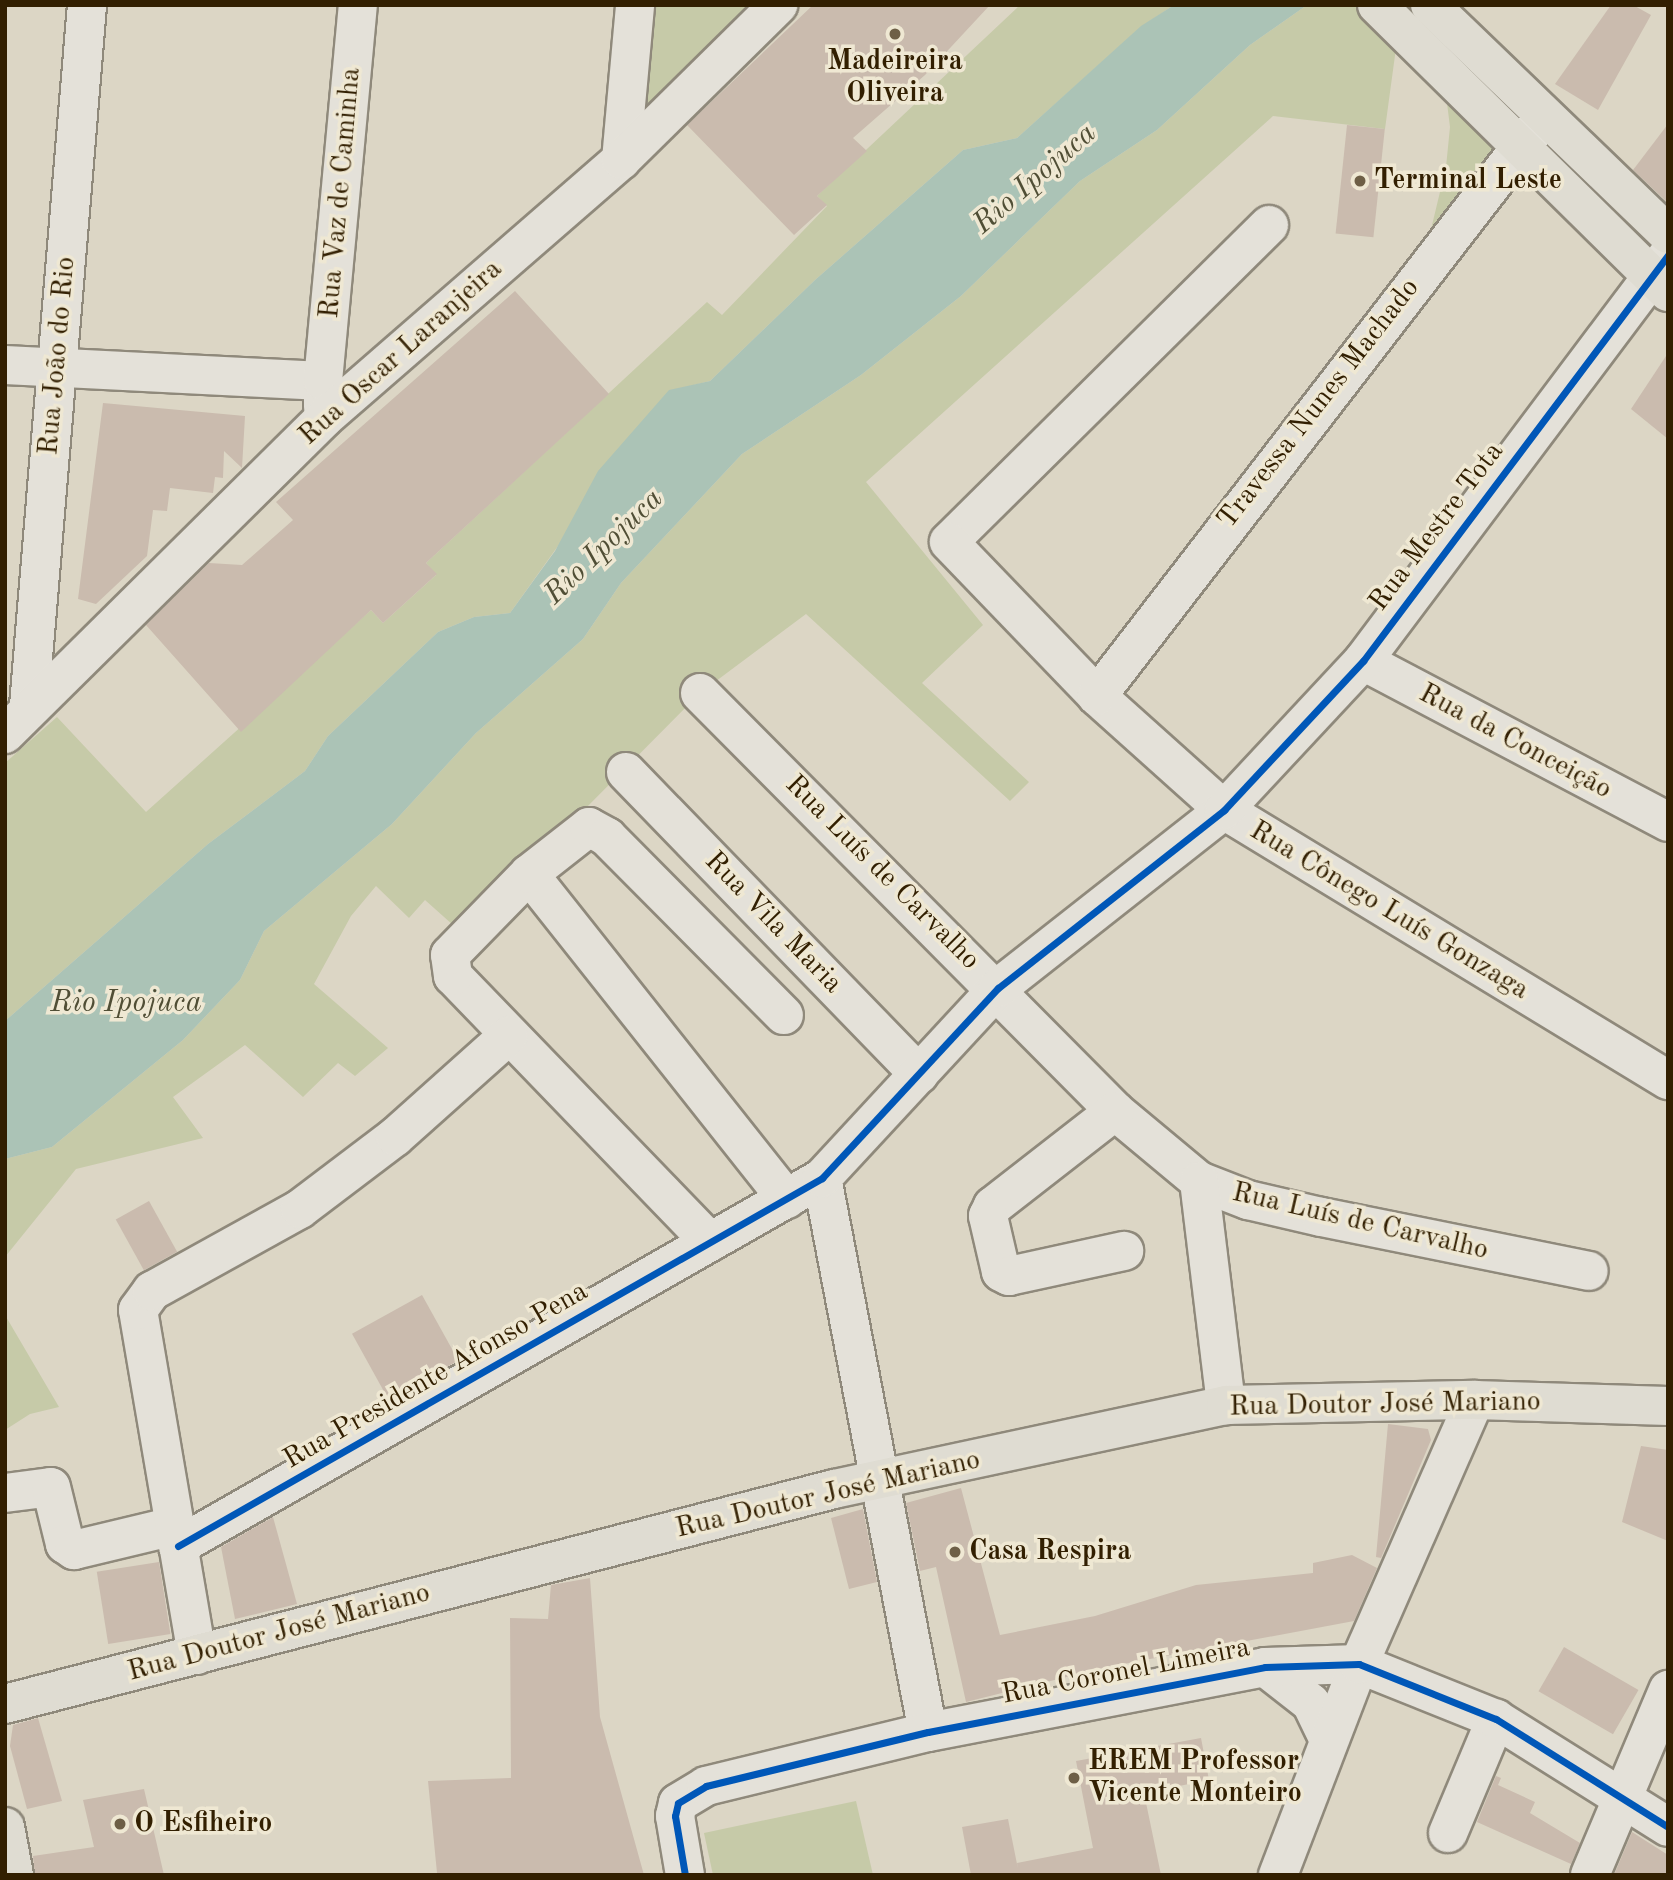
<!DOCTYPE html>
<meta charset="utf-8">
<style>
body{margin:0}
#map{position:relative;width:1673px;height:1880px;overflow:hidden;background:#dcd6c5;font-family:"Old Standard TT",serif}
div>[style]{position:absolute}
.green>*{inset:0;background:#c6caa8}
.water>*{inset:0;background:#abc3b6}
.building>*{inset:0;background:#cabbae;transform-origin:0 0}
.roads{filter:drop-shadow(2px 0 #8f897b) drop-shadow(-2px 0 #8f897b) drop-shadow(0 2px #8f897b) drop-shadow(0 -2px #8f897b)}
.minor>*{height:38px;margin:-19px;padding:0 19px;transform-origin:19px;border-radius:19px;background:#e4e1d9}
.major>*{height:38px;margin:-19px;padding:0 19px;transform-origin:19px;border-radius:19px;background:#dfdcd2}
.cycleway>*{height:7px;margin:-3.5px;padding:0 3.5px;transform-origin:3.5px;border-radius:3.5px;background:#0057b8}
.dots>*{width:19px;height:19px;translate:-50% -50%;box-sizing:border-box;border:4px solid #efe8d3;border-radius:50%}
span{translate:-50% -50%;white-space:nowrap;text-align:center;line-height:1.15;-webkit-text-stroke:7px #efe8d3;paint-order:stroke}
.poi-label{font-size:28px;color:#321f01;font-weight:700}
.left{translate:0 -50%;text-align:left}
.street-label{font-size:28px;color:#321f01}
.water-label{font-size:30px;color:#504e35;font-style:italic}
.frame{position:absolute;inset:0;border:7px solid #321f01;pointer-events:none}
</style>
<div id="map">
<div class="green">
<i style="clip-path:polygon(651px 5px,773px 5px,643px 134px)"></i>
<i style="clip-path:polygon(1020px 5px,1174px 5px,1141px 27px,1017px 138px,963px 150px,815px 280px,710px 381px,669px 391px,510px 613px,474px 617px,438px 632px,328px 736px,305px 771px,208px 844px,5px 1021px,5px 763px,57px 717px,146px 812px,371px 610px,383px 623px,436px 575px,426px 563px,707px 302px,722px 315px,827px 206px,817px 196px)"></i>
<i style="clip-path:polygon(1307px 5px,1371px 5px,1396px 48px,1385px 129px,1273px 116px,866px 482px,983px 625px,922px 683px,1029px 782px,1010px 801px,806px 614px,700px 693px,462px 933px,425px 900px,409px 918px,376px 886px,351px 916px,314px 984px,388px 1048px,355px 1076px,338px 1063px,303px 1097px,245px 1045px,173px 1097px,203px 1138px,76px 1169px,5px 1257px,5px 1159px,52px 1147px,183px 1040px,240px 980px,264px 931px,392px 824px,476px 733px,583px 639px,621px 583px,742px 454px,861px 375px,961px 296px,1080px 181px,1157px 130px,1250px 45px)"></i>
<i style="clip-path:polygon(1444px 79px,1502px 146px,1426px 250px,1446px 167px,1450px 127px)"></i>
<i style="clip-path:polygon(5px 1315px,59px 1407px,30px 1414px,5px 1430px)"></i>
<i style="clip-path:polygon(856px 1801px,873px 1875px,713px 1875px,704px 1833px)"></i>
</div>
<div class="water">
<i style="clip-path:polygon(1174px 5px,1307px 5px,1250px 45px,1157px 130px,1080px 181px,961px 296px,861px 375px,742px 454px,621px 583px,583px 639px,476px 733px,392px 824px,264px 931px,240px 980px,183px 1040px,52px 1147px,5px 1159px,5px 1021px,208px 844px,305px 771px,328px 736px,438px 632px,474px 617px,510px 613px,555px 551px,598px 471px,669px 390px,710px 381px,815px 280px,963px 150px,1017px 138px,1141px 26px)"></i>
</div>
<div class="building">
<i style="clip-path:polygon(813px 5px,990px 5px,925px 75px,853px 138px,867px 151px,817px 196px,827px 205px,794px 235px,687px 125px)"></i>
<i style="clip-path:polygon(1611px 5px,1633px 5px,1651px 15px,1598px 110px,1555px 84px)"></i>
<i style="clip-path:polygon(1668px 124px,1668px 203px,1633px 170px)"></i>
<i style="left:1347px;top:125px;width:38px;height:109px;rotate:6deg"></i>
<i style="clip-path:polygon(515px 291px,609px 394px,426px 563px,437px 574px,383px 623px,371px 610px,241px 732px,146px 625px,209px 563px,242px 565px,293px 520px,276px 502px)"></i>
<i style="clip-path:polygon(1668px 353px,1668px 439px,1631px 409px)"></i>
<i style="clip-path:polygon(103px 403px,245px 416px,242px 468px,224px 451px,223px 478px,215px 477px,213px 493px,170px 488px,167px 511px,153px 510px,147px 556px,96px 604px,78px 599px)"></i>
<i style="left:149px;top:1201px;width:58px;height:38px;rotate:61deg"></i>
<i style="left:422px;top:1295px;width:75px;height:80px;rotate:61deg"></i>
<i style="clip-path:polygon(1388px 1424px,1428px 1429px,1431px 1440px,1381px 1558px,1376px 1557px)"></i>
<i style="clip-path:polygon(1641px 1446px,1668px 1450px,1668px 1541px,1622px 1522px)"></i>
<i style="clip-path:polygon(961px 1488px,1000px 1635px,1095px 1616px,1196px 1585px,1313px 1573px,1313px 1563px,1352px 1555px,1377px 1568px,1354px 1621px,1107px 1667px,966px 1702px,936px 1567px,920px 1571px,906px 1503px)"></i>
<i style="clip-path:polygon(863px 1509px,877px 1582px,849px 1589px,831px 1518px)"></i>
<i style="clip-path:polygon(273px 1517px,297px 1604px,235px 1619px,221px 1547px)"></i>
<i style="left:159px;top:1562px;width:73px;height:63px;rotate:81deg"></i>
<i style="clip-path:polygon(590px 1578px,600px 1717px,644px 1875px,437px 1873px,428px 1781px,511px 1778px,510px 1618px,548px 1619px,551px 1585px)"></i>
<i style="left:1564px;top:1647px;width:86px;height:51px;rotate:30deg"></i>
<i style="clip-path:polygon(38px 1718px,62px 1801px,27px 1809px,10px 1746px,13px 1725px)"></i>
<i style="clip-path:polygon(1201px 1738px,1209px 1780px,1144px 1793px,1161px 1875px,971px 1875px,962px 1827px,1008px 1819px,1018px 1869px,1017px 1863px,1093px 1848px,1076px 1761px)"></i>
<i style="clip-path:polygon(1496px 1776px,1501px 1778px,1498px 1785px,1535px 1802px,1530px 1813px,1580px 1843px,1571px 1864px,1477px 1822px)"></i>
<i style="clip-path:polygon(144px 1789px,164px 1875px,35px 1875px,33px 1856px,94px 1847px,83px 1800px)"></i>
<i style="clip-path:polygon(1632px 1832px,1668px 1855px,1668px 1875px,1614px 1875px)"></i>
</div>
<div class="roads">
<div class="minor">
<i style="left:621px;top:160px;width:156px;rotate:-84.8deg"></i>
<i style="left:1269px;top:225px;width:450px;rotate:135.3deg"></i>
<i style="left:949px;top:542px;width:214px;rotate:46.1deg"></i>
<i style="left:1097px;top:696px;width:171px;rotate:41.9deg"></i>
<i style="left:1224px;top:810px;width:520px;rotate:31.3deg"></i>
<i style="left:5px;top:365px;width:318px;rotate:2.9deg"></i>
<i style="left:323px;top:381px;width:26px;rotate:90deg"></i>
<i style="left:323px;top:381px;width:378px;rotate:-84.7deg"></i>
<i style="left:1363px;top:661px;width:345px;rotate:27.8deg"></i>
<i style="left:700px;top:693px;width:589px;rotate:45.21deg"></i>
<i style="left:1115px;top:1111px;width:109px;rotate:39.8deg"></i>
<i style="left:1199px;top:1181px;width:53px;rotate:21.2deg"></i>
<i style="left:1248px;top:1200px;width:75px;rotate:13.1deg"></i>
<i style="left:1321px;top:1217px;width:273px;rotate:11.4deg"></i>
<i style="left:1097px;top:696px;width:726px;rotate:-52.33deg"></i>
<i style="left:29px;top:706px;width:703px;rotate:-85.27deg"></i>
<i style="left:5px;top:734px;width:448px;rotate:-44.7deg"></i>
<i style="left:323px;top:419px;width:395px;rotate:-41deg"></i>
<i style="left:621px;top:160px;width:221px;rotate:-44.6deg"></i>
<i style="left:626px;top:772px;width:421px;rotate:45.9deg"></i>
<i style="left:529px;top:874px;width:415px;rotate:51.6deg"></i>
<i style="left:1115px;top:1111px;width:155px;rotate:142.1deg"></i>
<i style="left:993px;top:1206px;width:11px;rotate:117deg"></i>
<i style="left:988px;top:1216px;width:57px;rotate:76.9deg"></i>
<i style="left:1001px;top:1272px;width:9px;rotate:27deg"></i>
<i style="left:1009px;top:1276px;width:118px;rotate:-12.3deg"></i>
<i style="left:822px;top:1178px;width:564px;rotate:79.17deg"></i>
<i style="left:1199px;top:1181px;width:226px;rotate:83.1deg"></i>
<i style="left:710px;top:1242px;width:370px;rotate:-134deg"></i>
<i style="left:453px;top:976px;width:21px;rotate:-98deg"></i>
<i style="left:450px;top:955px;width:113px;rotate:-45.7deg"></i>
<i style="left:529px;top:874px;width:76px;rotate:-38.1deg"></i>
<i style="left:589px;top:827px;width:21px;rotate:29deg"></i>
<i style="left:607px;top:837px;width:251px;rotate:45.2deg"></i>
<i style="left:5px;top:1493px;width:46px;rotate:-7.4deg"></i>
<i style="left:51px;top:1487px;width:59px;rotate:76.2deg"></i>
<i style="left:65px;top:1544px;width:11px;rotate:34deg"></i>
<i style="left:74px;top:1550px;width:103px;rotate:-13.5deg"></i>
<i style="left:178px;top:1546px;width:742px;rotate:-29.74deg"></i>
<i style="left:822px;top:1178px;width:259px;rotate:-47.2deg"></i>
<i style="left:998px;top:988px;width:288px;rotate:-38.2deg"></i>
<i style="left:1224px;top:810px;width:204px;rotate:-47deg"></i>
<i style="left:1363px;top:661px;width:508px;rotate:-53.08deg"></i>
<i style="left:197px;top:1655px;width:350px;rotate:-99.7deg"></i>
<i style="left:138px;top:1310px;width:24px;rotate:-54deg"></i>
<i style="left:152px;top:1291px;width:169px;rotate:-29deg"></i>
<i style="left:300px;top:1209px;width:119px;rotate:-37.2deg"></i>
<i style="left:395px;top:1137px;width:152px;rotate:-41.8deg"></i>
<i style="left:1265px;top:1667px;width:58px;rotate:38deg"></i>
<i style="left:1311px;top:1703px;width:41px;rotate:64.1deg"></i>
<i style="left:1448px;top:1833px;width:124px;rotate:-67.2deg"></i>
<i style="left:685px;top:1875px;width:60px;rotate:-99.6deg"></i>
<i style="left:675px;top:1816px;width:13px;rotate:-77deg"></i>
<i style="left:678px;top:1803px;width:33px;rotate:-31deg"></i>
<i style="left:706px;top:1786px;width:228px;rotate:-13.7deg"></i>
<i style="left:928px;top:1732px;width:343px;rotate:-10.9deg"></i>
<i style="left:1265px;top:1667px;width:94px;rotate:-1.8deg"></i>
<i style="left:1359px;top:1664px;width:148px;rotate:21.9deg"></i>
<i style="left:1496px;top:1719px;width:203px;rotate:32.1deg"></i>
<i style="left:1278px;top:1875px;width:226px;rotate:-69deg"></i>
<i style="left:1359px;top:1664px;width:288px;rotate:-66.3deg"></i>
<i style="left:1590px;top:1875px;width:201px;rotate:-67.1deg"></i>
</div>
<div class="major">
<i style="left:1377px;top:5px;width:409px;rotate:44.6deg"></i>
<i style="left:1430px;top:5px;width:330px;rotate:43.9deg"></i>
<i style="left:5px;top:1704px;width:856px;rotate:-14.54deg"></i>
<i style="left:834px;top:1489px;width:401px;rotate:-12.1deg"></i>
<i style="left:1226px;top:1405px;width:249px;rotate:-1.2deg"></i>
<i style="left:1475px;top:1400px;width:193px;rotate:1.8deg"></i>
<i style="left:5px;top:1827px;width:49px;rotate:79.4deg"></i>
</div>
</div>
<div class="cycleway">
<i style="left:178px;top:1546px;width:742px;rotate:-29.74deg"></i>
<i style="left:822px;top:1178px;width:259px;rotate:-47.2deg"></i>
<i style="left:998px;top:988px;width:288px;rotate:-38.2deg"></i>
<i style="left:1224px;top:810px;width:204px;rotate:-47deg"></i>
<i style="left:1363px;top:661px;width:508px;rotate:-53.08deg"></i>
<i style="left:685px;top:1875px;width:60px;rotate:-99.6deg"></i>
<i style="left:675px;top:1816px;width:13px;rotate:-77deg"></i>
<i style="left:678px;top:1803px;width:33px;rotate:-31deg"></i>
<i style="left:706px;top:1786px;width:228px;rotate:-13.7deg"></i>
<i style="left:928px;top:1732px;width:343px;rotate:-10.9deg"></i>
<i style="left:1265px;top:1667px;width:94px;rotate:-1.8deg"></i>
<i style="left:1359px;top:1664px;width:148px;rotate:21.9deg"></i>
<i style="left:1496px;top:1719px;width:203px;rotate:32.1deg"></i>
</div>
<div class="dots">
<i style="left:895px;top:34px;background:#6e5f46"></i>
<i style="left:1360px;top:181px;background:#6e5f46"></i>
<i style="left:955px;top:1552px;background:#6e5f46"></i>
<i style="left:1074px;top:1778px;background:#6e5f46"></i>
<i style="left:120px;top:1824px;background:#6e5f46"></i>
</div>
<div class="poi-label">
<span style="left:895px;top:78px">Madeireira<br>Oliveira</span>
<span class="left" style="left:1374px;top:181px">Terminal Leste</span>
<span class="left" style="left:969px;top:1552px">Casa Respira</span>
<span class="left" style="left:1088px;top:1778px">EREM Professor<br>Vicente Monteiro</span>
<span class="left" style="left:134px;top:1824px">O Esfiheiro</span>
</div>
<div class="street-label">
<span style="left:341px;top:193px;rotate:-85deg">Rua Vaz de Caminha</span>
<span style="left:401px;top:353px;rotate:-42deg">Rua Oscar Laranjeira</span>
<span style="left:58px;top:356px;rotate:-85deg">Rua João do Rio</span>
<span style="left:1319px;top:404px;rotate:-52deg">Travessa Nunes Machado</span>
<span style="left:1437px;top:527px;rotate:-53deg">Rua Mestre Tota</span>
<span style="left:1515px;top:742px;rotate:28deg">Rua da Conceição</span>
<span style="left:882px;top:873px;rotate:45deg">Rua Luís de Carvalho</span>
<span style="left:1389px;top:911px;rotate:31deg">Rua Cônego Luís Gonzaga</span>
<span style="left:773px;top:923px;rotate:46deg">Rua Vila Maria</span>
<span style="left:1360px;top:1222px;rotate:13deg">Rua Luís de Carvalho</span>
<span style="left:436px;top:1376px;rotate:-30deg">Rua Presidente Afonso Pena</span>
<span style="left:1385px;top:1405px;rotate:-1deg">Rua Doutor José Mariano</span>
<span style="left:828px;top:1495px;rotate:-13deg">Rua Doutor José Mariano</span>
<span style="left:279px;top:1633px;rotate:-15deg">Rua Doutor José Mariano</span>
<span style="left:1126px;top:1672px;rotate:-11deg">Rua Coronel Limeira</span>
</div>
<div class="water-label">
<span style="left:1035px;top:179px;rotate:-41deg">Rio Ipojuca</span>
<span style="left:604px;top:547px;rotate:-44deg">Rio Ipojuca</span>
<span style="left:126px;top:1003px">Rio Ipojuca</span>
</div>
<div class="frame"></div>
</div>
